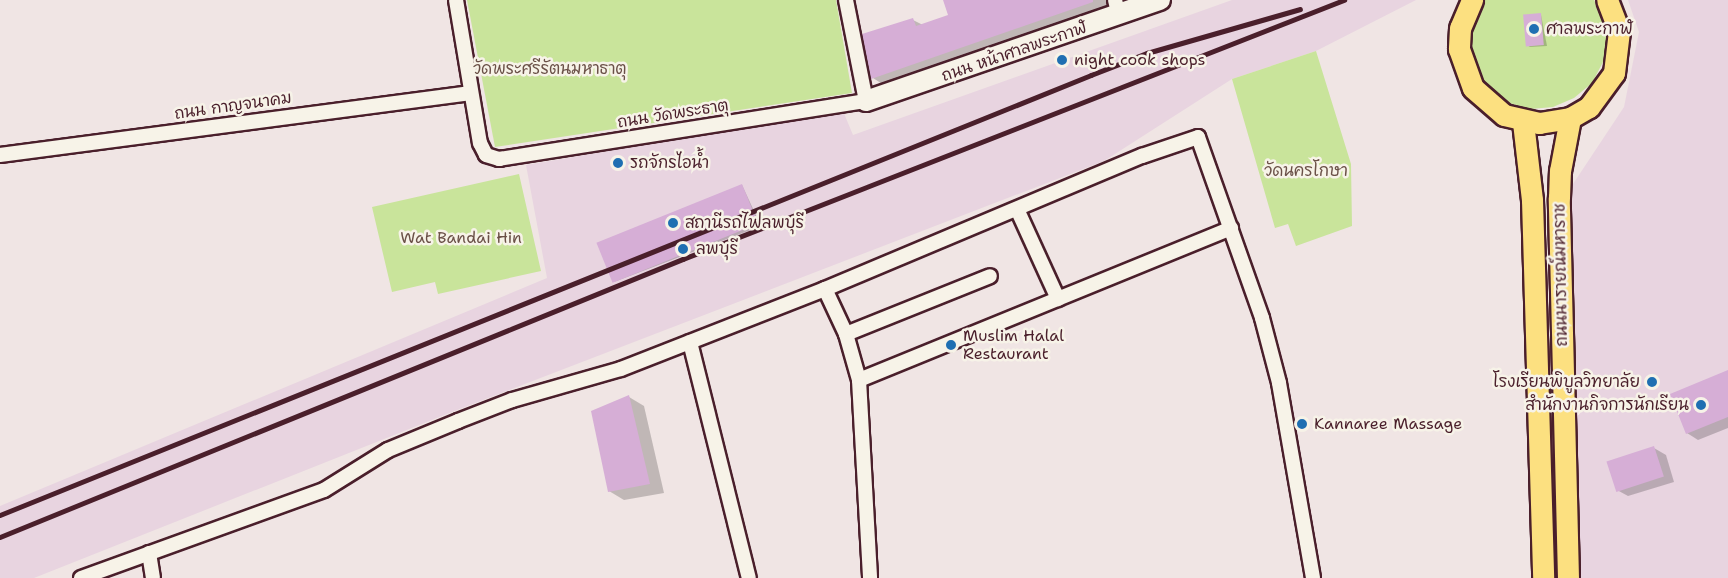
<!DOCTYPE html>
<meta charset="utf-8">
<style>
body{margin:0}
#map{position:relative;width:1728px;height:578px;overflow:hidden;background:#f0e5e4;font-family:"Shantell Sans","Playpen Sans Thai",sans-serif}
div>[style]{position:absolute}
.built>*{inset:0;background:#e8d4e0}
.green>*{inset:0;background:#c9e49b}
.shadow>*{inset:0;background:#0003}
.building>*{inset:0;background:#d6aed6;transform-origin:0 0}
.roads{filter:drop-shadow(2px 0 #4a1f2b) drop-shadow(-2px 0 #4a1f2b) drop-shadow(0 2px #4a1f2b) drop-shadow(0 -2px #4a1f2b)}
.street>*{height:14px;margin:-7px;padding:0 7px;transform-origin:7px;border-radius:7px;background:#f7f3e8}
.secondary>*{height:20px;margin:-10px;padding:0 10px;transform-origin:10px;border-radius:10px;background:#f7f3e8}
.primary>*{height:21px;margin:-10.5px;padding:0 10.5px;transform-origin:10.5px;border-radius:10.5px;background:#fce080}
.rail>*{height:4.5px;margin:-2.25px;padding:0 2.25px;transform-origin:2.25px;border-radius:2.25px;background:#4a1f2b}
.dots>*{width:16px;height:16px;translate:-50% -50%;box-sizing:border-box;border:3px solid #f7f3e8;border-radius:50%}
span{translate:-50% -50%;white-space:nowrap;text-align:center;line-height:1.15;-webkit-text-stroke:5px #f7f3e8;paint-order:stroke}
.poi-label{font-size:16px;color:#4a1f2b}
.left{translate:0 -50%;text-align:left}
.right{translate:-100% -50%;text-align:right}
.street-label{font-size:16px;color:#4a1f2b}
.park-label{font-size:16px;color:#6a5047}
</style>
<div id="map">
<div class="built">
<i style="clip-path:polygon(1232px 0,1416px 0,1316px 51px,1232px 79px,1104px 161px,452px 412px,34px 578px,0 578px,0 506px,547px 278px,526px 165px,843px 111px,853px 135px)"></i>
<i style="clip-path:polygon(1628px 0,1728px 0,1728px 578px,1581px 578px,1571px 187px,1624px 107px,1639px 32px)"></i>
</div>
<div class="green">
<i style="clip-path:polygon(467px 0,836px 0,852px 93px,495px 147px)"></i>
<i style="clip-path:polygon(1481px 0,1594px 0,1603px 16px,1607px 39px,1603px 62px,1592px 83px,1574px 98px,1553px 107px,1531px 109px,1509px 103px,1491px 91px,1477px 73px,1469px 52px,1469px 30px)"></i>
<i style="clip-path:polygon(1316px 51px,1351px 164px,1352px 226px,1296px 246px,1288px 224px,1275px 228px,1232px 79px)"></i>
<i style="clip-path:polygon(519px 174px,541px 271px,438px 294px,435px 282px,392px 292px,372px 207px)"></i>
</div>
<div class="shadow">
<i style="clip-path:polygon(944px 0,1116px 0,1114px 7px,887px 87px,873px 78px,913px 20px,923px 25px,950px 16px)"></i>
<i style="clip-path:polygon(1541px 15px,1547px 46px,1530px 47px,1527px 45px)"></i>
<i style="clip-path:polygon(742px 185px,761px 226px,614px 282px)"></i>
<i style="clip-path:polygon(1728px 372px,1728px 428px,1698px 440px,1687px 433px)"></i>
<i style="clip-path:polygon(629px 397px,644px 406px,664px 493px,624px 500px,609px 491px)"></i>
<i style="clip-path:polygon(1654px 448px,1666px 455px,1674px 482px,1628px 496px,1617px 490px)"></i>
</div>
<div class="building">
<i style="clip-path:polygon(943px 0,1093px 0,1093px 2px,871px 79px,862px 34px,913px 18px,916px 26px,948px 15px)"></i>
<i style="left:1541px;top:13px;width:32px;height:18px;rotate:85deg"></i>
<i style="left:742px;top:184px;width:43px;height:157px;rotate:68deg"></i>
<i style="clip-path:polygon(1728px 370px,1728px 417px,1686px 434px,1670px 394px)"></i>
<i style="clip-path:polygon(629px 395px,650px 484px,608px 492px,591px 411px)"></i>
<i style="left:1654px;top:446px;width:32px;height:50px;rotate:72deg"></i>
</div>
<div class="roads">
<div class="street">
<i style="left:456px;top:0;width:145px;rotate:80.5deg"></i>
<i style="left:480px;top:143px;width:13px;rotate:63deg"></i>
<i style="left:486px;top:155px;width:14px;rotate:17deg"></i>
<i style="left:499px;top:159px;width:372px;rotate:-9deg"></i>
<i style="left:866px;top:101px;width:103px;rotate:-101.2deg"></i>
<i style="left:1115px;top:0;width:16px;rotate:76deg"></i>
<i style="left:0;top:155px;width:475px;rotate:-7.5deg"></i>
<i style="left:1017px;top:209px;width:99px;rotate:65.5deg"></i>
<i style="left:825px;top:289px;width:50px;rotate:65deg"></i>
<i style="left:846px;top:334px;width:48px;rotate:74.2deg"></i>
<i style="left:859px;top:380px;width:198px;rotate:86.8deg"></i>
<i style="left:846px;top:334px;width:155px;rotate:-21.9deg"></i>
<i style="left:690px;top:342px;width:243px;rotate:76deg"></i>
<i style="left:859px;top:380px;width:402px;rotate:-22.2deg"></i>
<i style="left:149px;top:553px;width:25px;rotate:81deg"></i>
<i style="left:81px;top:578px;width:258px;rotate:-19.9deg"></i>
<i style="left:324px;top:490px;width:75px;rotate:-32deg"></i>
<i style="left:388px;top:450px;width:76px;rotate:-22.5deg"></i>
<i style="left:458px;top:421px;width:58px;rotate:-21.3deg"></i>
<i style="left:512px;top:400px;width:113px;rotate:-15.9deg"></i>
<i style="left:621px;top:369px;width:219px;rotate:-21.4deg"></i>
<i style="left:825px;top:289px;width:344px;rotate:-22.8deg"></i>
<i style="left:1142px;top:156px;width:59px;rotate:-18.7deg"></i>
<i style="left:1198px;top:137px;width:192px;rotate:70.5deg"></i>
<i style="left:1262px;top:318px;width:67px;rotate:75.3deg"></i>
<i style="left:1279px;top:383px;width:198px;rotate:80.1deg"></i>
</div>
<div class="secondary">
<i style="left:866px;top:101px;width:311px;rotate:-19deg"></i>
</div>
<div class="primary">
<i style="left:1472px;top:0;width:30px;rotate:113deg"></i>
<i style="left:1460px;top:28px;width:21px;rotate:93deg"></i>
<i style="left:1459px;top:49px;width:41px;rotate:70.3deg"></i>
<i style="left:1473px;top:88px;width:41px;rotate:41.1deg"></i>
<i style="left:1504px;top:115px;width:36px;rotate:13deg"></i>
<i style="left:1539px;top:123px;width:31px;rotate:-9deg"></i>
<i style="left:1570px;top:118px;width:22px;rotate:-30deg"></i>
<i style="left:1589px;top:107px;width:42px;rotate:-53.7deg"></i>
<i style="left:1614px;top:73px;width:42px;rotate:-83.2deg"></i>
<i style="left:1619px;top:31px;width:33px;rotate:-111deg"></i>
<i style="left:1523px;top:122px;width:79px;rotate:83.4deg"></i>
<i style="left:1532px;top:200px;width:378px;rotate:88.3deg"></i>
<i style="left:1568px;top:578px;width:380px;rotate:-91.4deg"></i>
<i style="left:1559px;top:198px;width:27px;rotate:-88deg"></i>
<i style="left:1560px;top:171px;width:54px;rotate:-79.3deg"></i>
</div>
</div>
<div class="rail">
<i style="left:0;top:515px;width:1176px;rotate:-21.96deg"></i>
<i style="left:1091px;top:75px;width:60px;rotate:-21.4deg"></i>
<i style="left:1147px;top:53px;width:159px;rotate:-16deg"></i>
<i style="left:0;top:537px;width:737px;rotate:-22.15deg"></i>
<i style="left:683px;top:259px;width:710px;rotate:-21.4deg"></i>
</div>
<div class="dots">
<i style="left:1534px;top:29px;background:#1f6fb2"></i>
<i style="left:1062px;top:60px;background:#1f6fb2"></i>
<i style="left:618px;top:163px;background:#1f6fb2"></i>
<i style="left:673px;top:223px;background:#1f6fb2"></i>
<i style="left:683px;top:249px;background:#1f6fb2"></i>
<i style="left:951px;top:345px;background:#1f6fb2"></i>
<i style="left:1652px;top:382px;background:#1f6fb2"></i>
<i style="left:1701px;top:405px;background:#1f6fb2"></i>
<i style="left:1302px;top:424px;background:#1f6fb2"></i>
</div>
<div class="poi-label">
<span class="left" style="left:1546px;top:29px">ศาลพระกาฬ</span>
<span class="left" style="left:1074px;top:60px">night cook shops</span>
<span class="left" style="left:630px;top:163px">รถจักรไอน้ำ</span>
<span class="left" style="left:685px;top:223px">สถานีรถไฟลพบุรี</span>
<span class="left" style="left:696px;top:249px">ลพบุรี</span>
<span class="left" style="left:963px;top:345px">Muslim Halal<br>Restaurant</span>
<span class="right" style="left:1640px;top:382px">โรงเรียนพิบูลวิทยาลัย</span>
<span class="right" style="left:1689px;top:405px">สำนักงานกิจการนักเรียน</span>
<span class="left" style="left:1314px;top:424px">Kannaree Massage</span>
</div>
<div class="street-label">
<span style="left:1014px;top:52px;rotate:-19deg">ถนน หน้าศาลพระกาฬ</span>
<span style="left:233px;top:106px;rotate:-8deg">ถนน กาญจนาคม</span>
<span style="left:673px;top:114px;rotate:-9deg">ถนน วัดพระธาตุ</span>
<span style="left:1561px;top:275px;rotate:-91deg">ถนนนารายณ์มหาราช</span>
</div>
<div class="park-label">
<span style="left:550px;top:69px">วัดพระศรีรัตนมหาธาตุ</span>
<span style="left:1306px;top:171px">วัดนครโกษา</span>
<span style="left:461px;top:238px">Wat Bandai Hin</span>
</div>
</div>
